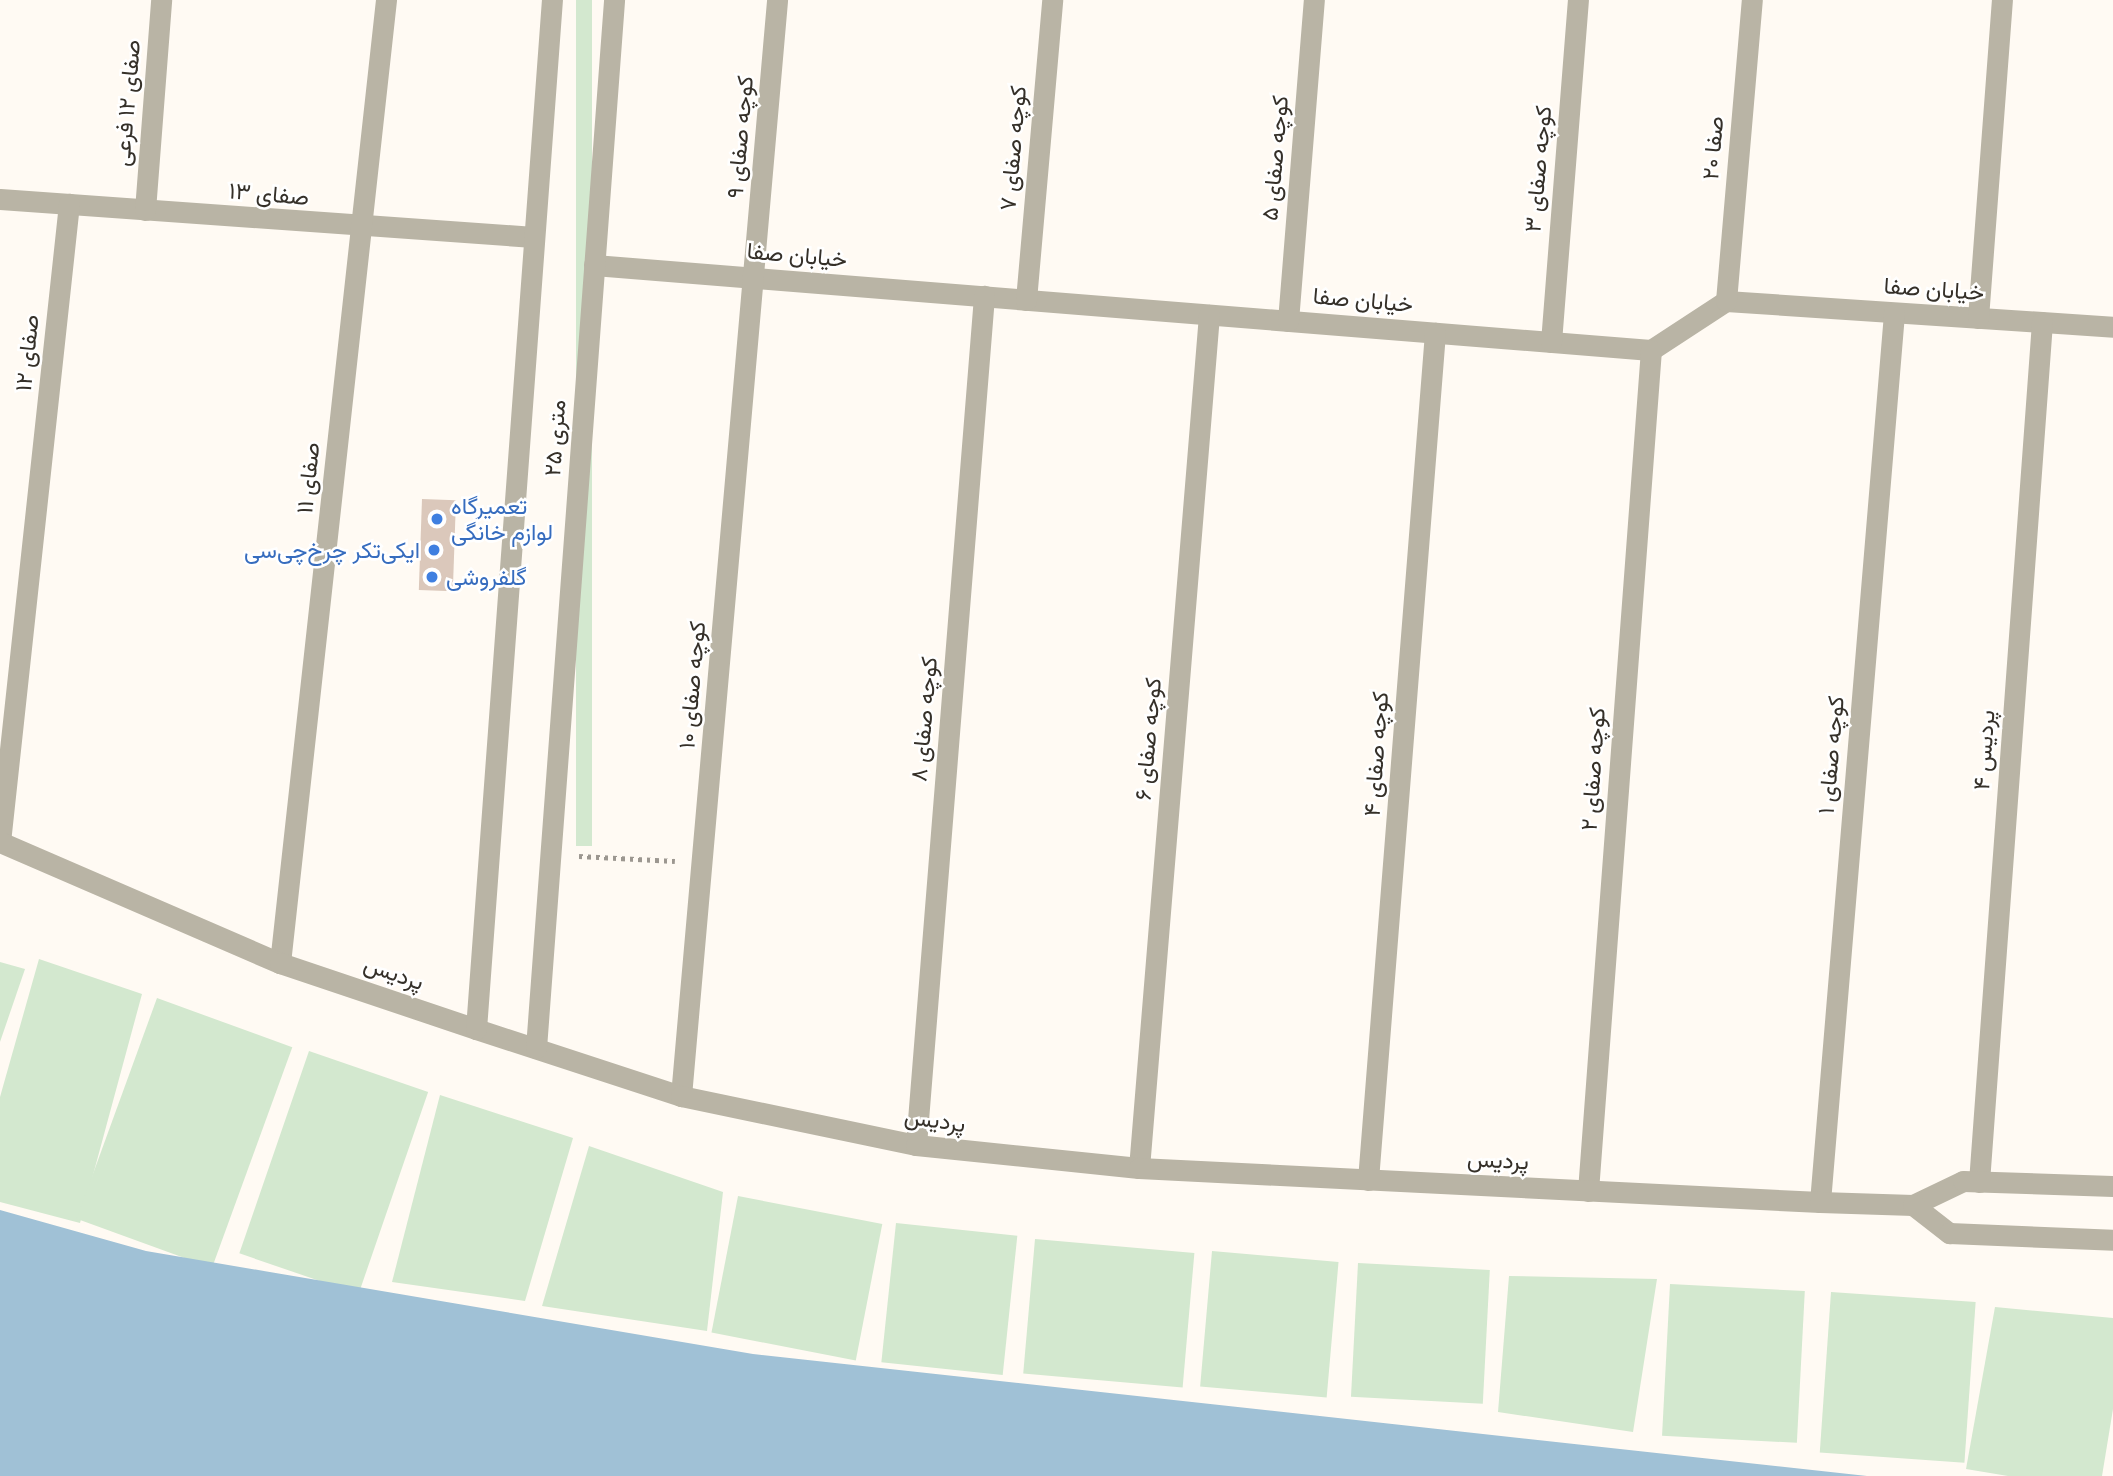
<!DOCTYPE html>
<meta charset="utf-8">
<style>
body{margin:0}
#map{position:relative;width:2113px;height:1476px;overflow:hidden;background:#fffaf3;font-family:"PT Serif",Vazirmatn,serif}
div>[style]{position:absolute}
.green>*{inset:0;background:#d3e8cf;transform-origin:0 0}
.water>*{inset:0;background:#a0c1d6}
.building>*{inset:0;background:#dbc8bb;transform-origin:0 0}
.path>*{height:4.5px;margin-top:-2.25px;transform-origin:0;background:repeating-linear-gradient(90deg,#9c9790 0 3.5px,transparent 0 8.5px)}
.minor>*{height:21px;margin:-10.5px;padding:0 10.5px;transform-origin:10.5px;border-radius:10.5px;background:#b9b4a5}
.tertiary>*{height:21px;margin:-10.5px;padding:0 10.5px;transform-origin:10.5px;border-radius:10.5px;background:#b9b4a5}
.dots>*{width:19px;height:19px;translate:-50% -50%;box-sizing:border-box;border:4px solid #fff;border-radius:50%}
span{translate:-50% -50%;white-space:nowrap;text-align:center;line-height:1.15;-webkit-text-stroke:5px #fff;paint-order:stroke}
.street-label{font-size:23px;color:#353029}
.shop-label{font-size:23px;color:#366cbe}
.left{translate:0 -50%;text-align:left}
.right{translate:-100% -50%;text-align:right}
</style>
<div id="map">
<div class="green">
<i style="left:576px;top:0;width:16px;height:846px"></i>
<i style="clip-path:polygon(39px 959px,142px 994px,80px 1223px,0 1202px,0 1097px)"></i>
<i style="clip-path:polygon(0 962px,25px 969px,0 1042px)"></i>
<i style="left:157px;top:998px;width:144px;height:235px;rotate:20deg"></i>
<i style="left:309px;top:1051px;width:126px;height:214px;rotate:19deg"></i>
<i style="clip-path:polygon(440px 1095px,573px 1138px,525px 1301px,392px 1282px)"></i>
<i style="clip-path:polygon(589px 1146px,723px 1192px,707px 1331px,542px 1306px)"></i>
<i style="left:738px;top:1196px;width:147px;height:139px;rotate:11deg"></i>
<i style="left:896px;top:1223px;width:122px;height:140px;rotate:6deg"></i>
<i style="left:1035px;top:1239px;width:160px;height:135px;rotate:5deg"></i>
<i style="left:1212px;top:1251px;width:127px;height:136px;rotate:5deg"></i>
<i style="left:1358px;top:1263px;width:132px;height:134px;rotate:3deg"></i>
<i style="clip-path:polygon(1509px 1276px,1657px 1279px,1633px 1432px,1498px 1412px)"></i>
<i style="left:1670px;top:1284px;width:135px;height:152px;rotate:3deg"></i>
<i style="left:1831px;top:1292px;width:145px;height:161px;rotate:4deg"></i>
<i style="clip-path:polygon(1995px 1307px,2113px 1318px,2113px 1409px,2102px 1476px,2008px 1476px,1966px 1469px)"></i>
</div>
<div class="water">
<i style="clip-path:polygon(0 1210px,146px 1251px,753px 1354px,1867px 1476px,0 1476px)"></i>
</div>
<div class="building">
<i style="left:422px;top:499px;width:34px;height:91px;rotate:2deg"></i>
</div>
<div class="path">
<i style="left:579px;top:856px;width:96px;rotate:3deg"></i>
</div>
<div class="minor">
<i style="left:0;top:199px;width:535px;rotate:4.07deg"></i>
<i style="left:145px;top:210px;width:211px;rotate:-85.6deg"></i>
<i style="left:594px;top:265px;width:1060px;rotate:4.6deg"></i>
<i style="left:1651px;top:350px;width:90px;rotate:-33.2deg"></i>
<i style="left:1726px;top:301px;width:388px;rotate:3.8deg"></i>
<i style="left:1026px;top:300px;width:301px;rotate:-85deg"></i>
<i style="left:1726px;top:301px;width:302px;rotate:-85.1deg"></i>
<i style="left:1978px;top:318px;width:319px;rotate:-85.7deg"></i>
<i style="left:1288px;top:321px;width:322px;rotate:-85.4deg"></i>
<i style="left:1551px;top:342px;width:343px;rotate:-85.5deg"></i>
<i style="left:0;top:842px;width:642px;rotate:-83.83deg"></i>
<i style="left:280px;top:963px;width:969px;rotate:-83.72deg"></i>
<i style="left:681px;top:1096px;width:1100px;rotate:-84.99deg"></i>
<i style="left:916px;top:1145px;width:852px;rotate:-85.42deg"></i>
<i style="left:1139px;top:1168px;width:856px;rotate:-85.31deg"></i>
<i style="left:1368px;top:1180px;width:850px;rotate:-85.48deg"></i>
<i style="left:1979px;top:1182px;width:862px;rotate:-85.81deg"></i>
<i style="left:1588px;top:1191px;width:843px;rotate:-85.72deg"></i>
<i style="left:1820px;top:1202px;width:892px;rotate:-85.24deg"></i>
</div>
<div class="tertiary">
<i style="left:0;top:842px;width:305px;rotate:23.4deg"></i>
<i style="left:280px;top:963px;width:207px;rotate:18.6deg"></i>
<i style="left:476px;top:1029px;width:216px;rotate:18.1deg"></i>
<i style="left:681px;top:1096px;width:240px;rotate:11.8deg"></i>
<i style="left:916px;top:1145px;width:224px;rotate:5.9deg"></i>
<i style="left:1139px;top:1168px;width:682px;rotate:2.86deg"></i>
<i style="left:1820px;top:1202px;width:93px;rotate:1.8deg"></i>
<i style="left:1913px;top:1205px;width:55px;rotate:-25.6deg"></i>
<i style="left:1963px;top:1181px;width:150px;rotate:1.9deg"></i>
<i style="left:476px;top:1029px;width:1032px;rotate:-85.78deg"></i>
<i style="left:536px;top:1048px;width:1051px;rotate:-85.74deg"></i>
<i style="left:1913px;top:1205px;width:46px;rotate:37.9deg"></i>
<i style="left:1949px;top:1233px;width:164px;rotate:2.4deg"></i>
</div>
<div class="dots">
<i style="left:437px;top:519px;background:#3f7fe0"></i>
<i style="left:434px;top:550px;background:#3f7fe0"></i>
<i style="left:432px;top:577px;background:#3f7fe0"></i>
</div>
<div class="street-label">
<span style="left:127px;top:103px;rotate:-85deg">صفای ۱۲ فرعی</span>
<span style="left:740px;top:137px;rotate:-85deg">کوچه صفای ۹</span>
<span style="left:1013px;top:148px;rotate:-85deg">کوچه صفای ۷</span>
<span style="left:1713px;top:148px;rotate:-85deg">صفا ۲۰</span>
<span style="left:1275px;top:158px;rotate:-85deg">کوچه صفای ۵</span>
<span style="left:1538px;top:169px;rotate:-85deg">کوچه صفای ۳</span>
<span style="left:269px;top:194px;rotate:5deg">صفای ۱۳</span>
<span style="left:797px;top:255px;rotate:5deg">خیابان صفا</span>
<span style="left:1934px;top:289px;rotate:4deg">خیابان صفا</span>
<span style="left:1363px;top:300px;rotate:5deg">خیابان صفا</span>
<span style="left:27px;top:353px;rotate:-84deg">صفای ۱۲</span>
<span style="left:555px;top:438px;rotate:-86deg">۲۵ متری</span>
<span style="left:308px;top:478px;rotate:-84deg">صفای ۱۱</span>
<span style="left:692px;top:685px;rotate:-85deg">کوچه صفای ۱۰</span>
<span style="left:924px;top:719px;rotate:-85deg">کوچه صفای ۸</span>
<span style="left:1148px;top:739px;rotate:-85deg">کوچه صفای ۶</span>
<span style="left:1984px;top:750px;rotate:-86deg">پردیس ۴</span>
<span style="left:1376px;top:754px;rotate:-86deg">کوچه صفای ۴</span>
<span style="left:1831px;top:755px;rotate:-85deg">کوچه صفای ۱</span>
<span style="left:1593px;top:769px;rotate:-86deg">کوچه صفای ۲</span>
<span style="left:394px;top:973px;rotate:19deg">پردیس</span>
<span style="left:935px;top:1120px;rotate:8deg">پردیس</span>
<span style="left:1498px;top:1160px;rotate:3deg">پردیس</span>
</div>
<div class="shop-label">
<span class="left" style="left:451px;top:519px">تعمیرگاه<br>لوازم خانگی</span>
<span class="right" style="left:420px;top:550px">ایکی‌تکر چرخ‌چی‌سی</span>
<span class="left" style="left:446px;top:577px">گلفروشی</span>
</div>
</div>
